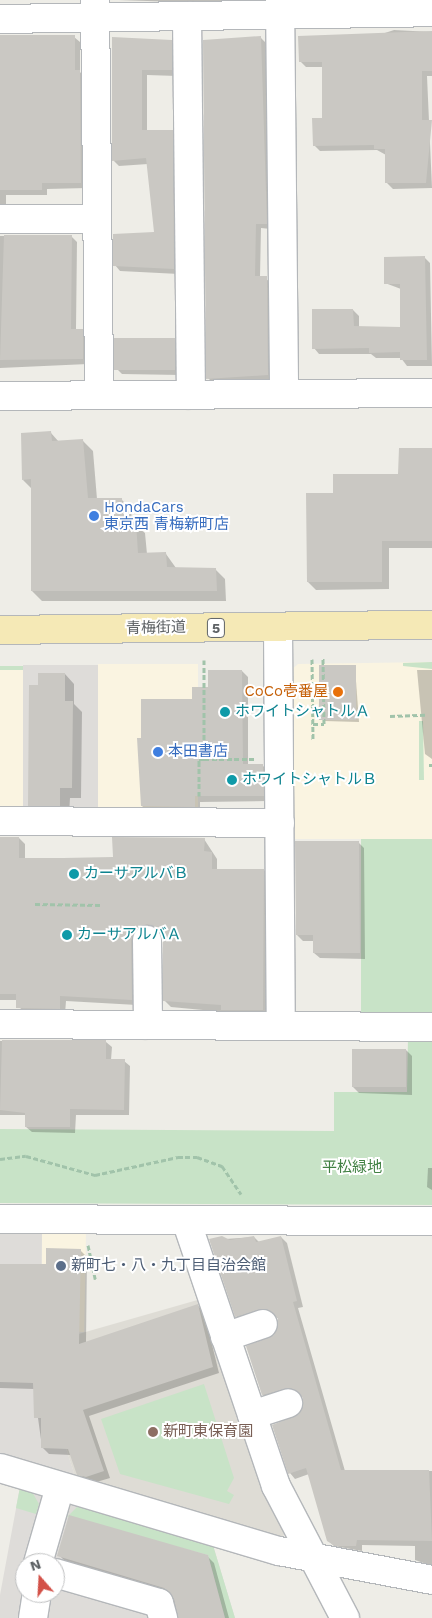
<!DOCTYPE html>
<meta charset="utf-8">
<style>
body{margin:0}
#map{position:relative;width:432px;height:1618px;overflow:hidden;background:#eeede7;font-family:"Work Sans","Noto Sans JP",sans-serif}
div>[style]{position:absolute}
.commercial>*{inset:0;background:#faf4e1;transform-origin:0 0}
.industrial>*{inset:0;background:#dedcd9;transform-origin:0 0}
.education>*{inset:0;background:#dedcd5}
.green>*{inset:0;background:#c8e3c7;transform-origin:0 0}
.shadow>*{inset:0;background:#0003}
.building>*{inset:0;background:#cac8c3;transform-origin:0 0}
.path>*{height:3px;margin-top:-1.5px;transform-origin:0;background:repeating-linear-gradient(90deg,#a1c3aa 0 5px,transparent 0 7.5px)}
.roads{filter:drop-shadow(1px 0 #b4b7ba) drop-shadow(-1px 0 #b4b7ba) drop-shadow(0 1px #b4b7ba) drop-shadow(0 -1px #b4b7ba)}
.minor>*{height:28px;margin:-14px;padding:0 14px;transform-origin:14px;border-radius:14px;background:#fff}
.major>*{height:28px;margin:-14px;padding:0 14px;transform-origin:14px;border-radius:14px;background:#f5e9b6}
.dots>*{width:14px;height:14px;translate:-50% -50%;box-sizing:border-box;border:2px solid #fff;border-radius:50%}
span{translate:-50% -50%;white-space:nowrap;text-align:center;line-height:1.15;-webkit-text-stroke:4px #fff;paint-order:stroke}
.shield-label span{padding:1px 4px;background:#fff;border:1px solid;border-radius:4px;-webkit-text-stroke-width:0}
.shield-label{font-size:14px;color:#5e6265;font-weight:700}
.shop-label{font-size:15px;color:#366cbe}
.left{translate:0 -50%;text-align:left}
.street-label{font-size:15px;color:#5e6265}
.food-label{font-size:15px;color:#c56008}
.right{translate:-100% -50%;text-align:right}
.culture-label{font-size:15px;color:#0d838f}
.park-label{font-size:15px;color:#418143}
.service-label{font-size:15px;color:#4e5e75}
.education-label{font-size:15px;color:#785e54}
.north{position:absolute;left:15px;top:1553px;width:50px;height:50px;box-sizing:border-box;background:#fff;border:1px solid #bfc0c1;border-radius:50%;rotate:341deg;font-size:14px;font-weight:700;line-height:20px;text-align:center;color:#5e6265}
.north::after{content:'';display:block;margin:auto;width:18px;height:22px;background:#d35148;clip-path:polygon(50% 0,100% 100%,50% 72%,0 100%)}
</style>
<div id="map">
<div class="commercial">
<i style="clip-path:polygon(432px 662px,432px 839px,291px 839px,289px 672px,298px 664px)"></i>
<i style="left:198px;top:664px;width:148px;height:100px;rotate:90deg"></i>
<i style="left:0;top:666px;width:23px;height:145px"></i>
<i style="left:86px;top:1231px;width:101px;height:44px;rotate:91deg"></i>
</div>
<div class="industrial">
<i style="left:98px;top:665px;width:147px;height:75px;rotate:90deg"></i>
<i style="clip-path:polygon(0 1231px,42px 1232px,41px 1345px,33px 1347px,77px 1482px,0 1458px)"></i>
<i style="clip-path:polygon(evenodd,20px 1487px,212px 1542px,235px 1618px,0 1618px,0 1595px,20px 1487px,25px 1563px,55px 1563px,55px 1593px,25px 1593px,25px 1563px)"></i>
</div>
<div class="education">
<i style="clip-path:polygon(201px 1299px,286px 1532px,280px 1540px,77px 1482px,33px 1347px)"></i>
</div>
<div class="green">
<i style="clip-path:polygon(432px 662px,432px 669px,403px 666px,403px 663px)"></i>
<i style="left:0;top:666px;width:23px;height:4px"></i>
<i style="clip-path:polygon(419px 721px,423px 721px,424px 780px,419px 780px)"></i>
<i style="left:361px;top:839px;width:71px;height:177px"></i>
<i style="clip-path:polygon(408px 1037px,432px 1037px,432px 1205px,0 1203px,0 1129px,334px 1131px,334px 1092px,407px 1092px)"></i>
<i style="clip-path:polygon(204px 1384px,234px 1478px,227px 1491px,234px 1495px,229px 1504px,120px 1474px,101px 1419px)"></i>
<i style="clip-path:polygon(20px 1487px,31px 1490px,39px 1504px,36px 1514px,16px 1508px)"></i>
<i style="clip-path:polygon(80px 1504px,212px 1542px,235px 1618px,225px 1618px,208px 1555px,67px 1517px)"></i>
</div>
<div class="shadow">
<i style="clip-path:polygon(118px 0,264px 0,264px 5px)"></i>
<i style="clip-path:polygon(394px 30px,432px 32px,432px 76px,427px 76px,432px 188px,393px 189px,387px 183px,386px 155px,377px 150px,320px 151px,314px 145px,323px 119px,323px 67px,306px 67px,300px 61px)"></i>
<i style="clip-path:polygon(0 35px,74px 37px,80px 42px,80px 72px,85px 78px,87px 188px,47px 189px,47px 195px,6px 195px,6px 209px,0 212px)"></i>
<i style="clip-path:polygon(113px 38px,171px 41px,177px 47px,177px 76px,147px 75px,147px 131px,172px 131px,178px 137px,179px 274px,120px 271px,115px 265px,155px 233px,148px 164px,119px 166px,114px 161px)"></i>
<i style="clip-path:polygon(261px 38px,266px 43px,271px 229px,261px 228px,260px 277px,272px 282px,273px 379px,213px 383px,208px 378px)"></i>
<i style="clip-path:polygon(0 236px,71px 236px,77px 242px,76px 330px,88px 336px,88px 364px,0 368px)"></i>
<i style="clip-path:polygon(424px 257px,430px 263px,432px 366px,407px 366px,401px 358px,376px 358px,371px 354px,319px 354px,314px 348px,353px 310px,359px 316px,359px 328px,401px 328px,401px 289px,385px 283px)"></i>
<i style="clip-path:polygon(174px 339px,180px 345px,180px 375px,122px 374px,116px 368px)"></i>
<i style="clip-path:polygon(51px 433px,59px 442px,83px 441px,93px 451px,97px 499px,121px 499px,131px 509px,132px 523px,145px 533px,147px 554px,166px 554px,176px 568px,215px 569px,225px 579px,226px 601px,42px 601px,32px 591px,32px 489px,23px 480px)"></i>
<i style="clip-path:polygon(432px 449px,432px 548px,389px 548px,389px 589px,316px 590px,308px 582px,334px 494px,400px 475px)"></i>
<i style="clip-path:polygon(355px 667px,359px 722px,324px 721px,321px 718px)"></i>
<i style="clip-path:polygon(417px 670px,432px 670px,432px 759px,425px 754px)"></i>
<i style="clip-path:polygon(242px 671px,248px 677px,248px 766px,263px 766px,269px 771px,269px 801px,200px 802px,200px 812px,148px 812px,142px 806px,142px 739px,209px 688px)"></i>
<i style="clip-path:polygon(65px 674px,74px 684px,74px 704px,82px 712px,81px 798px,70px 798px,69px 815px,39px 815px,29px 805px,39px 686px)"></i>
<i style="clip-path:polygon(0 838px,19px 838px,25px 844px,25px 859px,114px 858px,204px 839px,217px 859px,217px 870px,264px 870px,270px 876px,268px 1016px,171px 1007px,165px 1001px,164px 939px,153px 930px,137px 1005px,66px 1001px,65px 1014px,23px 1014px,17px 1000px,0 1000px)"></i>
<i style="clip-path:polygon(359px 843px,364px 848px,365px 959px,320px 958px,314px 953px,314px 941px,303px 941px,297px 935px)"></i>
<i style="clip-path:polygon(0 1041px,106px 1042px,112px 1047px,111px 1060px,124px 1061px,130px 1066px,129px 1115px,76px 1115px,75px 1133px,32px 1132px,26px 1127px,26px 1115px,0 1115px)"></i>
<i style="clip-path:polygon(406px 1050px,412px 1056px,412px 1095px,359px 1093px,353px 1087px)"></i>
<i style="clip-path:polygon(428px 1168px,432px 1168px,432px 1190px,427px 1187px)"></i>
<i style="clip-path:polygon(254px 1237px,259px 1242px,281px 1237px,287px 1243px,303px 1307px,298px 1308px,345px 1471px,432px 1471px,432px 1566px,415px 1560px,415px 1546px,362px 1545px,362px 1551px,334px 1546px,328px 1540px,309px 1474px,295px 1479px,290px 1473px,304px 1398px,298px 1393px,269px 1400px,263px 1395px,279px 1319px,272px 1314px,242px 1322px,236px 1316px,211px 1240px)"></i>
<i style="clip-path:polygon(80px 1250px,87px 1257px,86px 1343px,198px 1306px,204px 1312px,219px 1373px,89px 1416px,110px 1478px,93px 1483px,78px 1474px,71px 1455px,49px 1454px,42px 1447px,34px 1389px,0 1388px,0 1265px,47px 1266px)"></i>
<i style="clip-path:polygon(59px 1555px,207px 1556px,214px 1563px,229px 1618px,177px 1618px,172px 1596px,65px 1561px)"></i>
</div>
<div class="building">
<i style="clip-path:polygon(432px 31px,432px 71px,422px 71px,422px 120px,432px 120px,426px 183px,385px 183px,385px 149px,374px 149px,374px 145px,313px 146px,312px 118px,322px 118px,322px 62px,299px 62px,298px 36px)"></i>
<i style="clip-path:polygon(0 35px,75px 35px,75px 70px,80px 70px,81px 183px,42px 183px,42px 190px,0 190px)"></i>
<i style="clip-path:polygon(261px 36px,267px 224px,256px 224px,255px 276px,267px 276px,268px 375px,206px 379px,203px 40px)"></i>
<i style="clip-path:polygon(112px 37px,172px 40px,172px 70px,142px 70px,142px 130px,173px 130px,174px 269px,113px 266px,113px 234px,154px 232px,146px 158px,112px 161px)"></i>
<i style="clip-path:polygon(4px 235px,72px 235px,71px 329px,83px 329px,83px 359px,0 360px)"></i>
<i style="clip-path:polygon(425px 256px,427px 360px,400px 360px,400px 352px,369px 353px,369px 348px,312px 349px,312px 309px,353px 309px,354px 326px,400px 327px,400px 284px,384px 284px,384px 257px)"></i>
<i style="left:175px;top:338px;width:32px;height:61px;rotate:90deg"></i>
<i style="clip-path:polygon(51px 431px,52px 441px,83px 439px,88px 498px,122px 498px,123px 521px,136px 522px,138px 553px,166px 552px,167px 567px,216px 568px,217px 591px,31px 591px,31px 479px,22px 480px,21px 433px)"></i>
<i style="clip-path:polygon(399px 448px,432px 448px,432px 541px,382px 541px,382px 582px,307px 582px,306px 493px,333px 493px,333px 474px,398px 474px)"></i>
<i style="left:356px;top:665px;width:55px;height:37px;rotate:90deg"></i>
<i style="clip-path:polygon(208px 670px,242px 670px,243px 764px,263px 764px,264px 796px,195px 796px,195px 807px,141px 806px,137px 738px,141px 738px,141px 699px,192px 699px,192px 687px,208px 687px)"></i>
<i style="clip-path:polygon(38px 673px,65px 673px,65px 701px,73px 701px,72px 788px,60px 788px,60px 806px,28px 806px,29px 685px,38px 685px)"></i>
<i style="clip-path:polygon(0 837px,19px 837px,19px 858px,63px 858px,113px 857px,112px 837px,205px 838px,204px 851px,212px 852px,212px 869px,264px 869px,263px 1010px,221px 1010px,221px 1005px,163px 1001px,163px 939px,155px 927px,147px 924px,139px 927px,131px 940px,132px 1000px,60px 996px,60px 1009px,16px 1008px,16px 994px,0 994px)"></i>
<i style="clip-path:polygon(295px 841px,359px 841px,360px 953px,313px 953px,313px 935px,296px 935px)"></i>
<i style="clip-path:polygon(2px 1040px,106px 1040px,106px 1059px,125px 1059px,124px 1110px,70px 1109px,70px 1127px,25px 1127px,25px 1113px,0 1110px)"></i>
<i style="left:352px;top:1049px;width:54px;height:38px"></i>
<i style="clip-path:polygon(222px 1236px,230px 1240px,254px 1236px,256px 1242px,281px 1236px,297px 1301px,293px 1302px,341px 1470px,429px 1470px,432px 1541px,357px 1540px,356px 1546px,335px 1546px,327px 1541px,306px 1468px,288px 1474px,272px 1425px,299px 1414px,303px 1398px,291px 1388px,262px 1395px,246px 1346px,274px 1335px,278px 1318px,266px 1309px,235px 1317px,209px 1239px)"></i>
<i style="clip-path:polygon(46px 1248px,81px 1249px,79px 1344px,198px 1304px,213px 1367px,83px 1410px,104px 1471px,86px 1477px,77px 1475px,68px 1449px,41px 1448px,41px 1418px,34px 1418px,33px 1383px,0 1382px,0 1264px,46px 1264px)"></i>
<i style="clip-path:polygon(69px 1515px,208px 1555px,225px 1618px,178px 1618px,174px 1599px,164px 1588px,57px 1556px)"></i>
</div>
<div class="path">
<i style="left:312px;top:659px;width:81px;rotate:89.3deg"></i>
<i style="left:204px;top:660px;width:99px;rotate:90deg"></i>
<i style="left:204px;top:759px;width:50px"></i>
<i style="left:390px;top:716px;width:35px;rotate:-2deg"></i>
<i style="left:313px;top:724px;width:11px"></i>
<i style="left:324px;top:724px;width:66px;rotate:-90.9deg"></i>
<i style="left:429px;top:765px;width:3px"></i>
<i style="left:199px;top:796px;width:37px;rotate:-90deg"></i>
<i style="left:199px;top:759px;width:5px"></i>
<i style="left:35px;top:904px;width:65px;rotate:0.9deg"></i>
<i style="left:0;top:1159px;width:26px;rotate:-7deg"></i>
<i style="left:26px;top:1156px;width:72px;rotate:15.4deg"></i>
<i style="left:95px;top:1175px;width:85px;rotate:-12.2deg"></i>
<i style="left:178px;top:1157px;width:19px"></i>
<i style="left:197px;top:1157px;width:27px;rotate:20deg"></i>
<i style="left:222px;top:1166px;width:34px;rotate:56deg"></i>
<i style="left:88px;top:1245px;width:35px;rotate:78deg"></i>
</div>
<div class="roads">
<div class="minor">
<i style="left:95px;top:0;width:394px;rotate:89.4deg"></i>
<i style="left:280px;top:0;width:393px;rotate:89.4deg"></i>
<i style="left:187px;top:16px;width:379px;rotate:89.4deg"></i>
<i style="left:0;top:19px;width:432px;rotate:-0.9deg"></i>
<i style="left:0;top:219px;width:95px"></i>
<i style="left:0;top:396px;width:432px;rotate:-0.4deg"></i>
<i style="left:278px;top:627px;width:399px;rotate:89.6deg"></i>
<i style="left:0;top:821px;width:280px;rotate:0.4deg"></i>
<i style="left:147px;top:940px;width:85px;rotate:89.3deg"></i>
<i style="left:0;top:1024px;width:432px;rotate:0.4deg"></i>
<i style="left:0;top:1219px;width:432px;rotate:0.3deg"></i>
<i style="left:186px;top:1220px;width:281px;rotate:71.3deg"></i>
<i style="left:276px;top:1486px;width:149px;rotate:62.4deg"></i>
<i style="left:225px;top:1337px;width:40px;rotate:-18.9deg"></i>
<i style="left:252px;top:1415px;width:38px;rotate:-18deg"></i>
<i style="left:0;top:1468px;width:291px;rotate:16.6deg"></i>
<i style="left:279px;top:1551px;width:156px;rotate:10.7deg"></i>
<i style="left:38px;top:1563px;width:79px;rotate:-73.9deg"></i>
<i style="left:55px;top:1573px;width:108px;rotate:16.1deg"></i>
<i style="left:159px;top:1603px;width:16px;rotate:75deg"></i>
<i style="left:33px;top:1618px;width:25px;rotate:-81deg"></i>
</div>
<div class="major">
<i style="left:0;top:630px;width:432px;rotate:-0.7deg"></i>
</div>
</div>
<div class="dots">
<i style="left:94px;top:516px;background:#3f7fe0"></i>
<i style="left:338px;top:692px;background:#e8710a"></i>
<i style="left:225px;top:712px;background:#0f9aa8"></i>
<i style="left:158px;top:752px;background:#3f7fe0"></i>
<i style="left:232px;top:780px;background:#0f9aa8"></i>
<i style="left:74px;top:874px;background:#0f9aa8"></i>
<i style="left:67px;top:935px;background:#0f9aa8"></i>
<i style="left:61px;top:1266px;background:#5c6f8a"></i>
<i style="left:153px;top:1432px;background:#8d6e63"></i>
</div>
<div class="shield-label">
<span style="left:216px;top:628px">5</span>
</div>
<div class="shop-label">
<span class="left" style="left:104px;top:516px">HondaCars<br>東京西 青梅新町店</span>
<span class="left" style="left:168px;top:752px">本田書店</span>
</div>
<div class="street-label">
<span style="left:156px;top:628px;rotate:-1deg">青梅街道</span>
</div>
<div class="food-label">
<span class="right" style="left:328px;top:692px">CoCo壱番屋</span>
</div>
<div class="culture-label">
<span class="left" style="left:235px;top:712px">ホワイトシャトルＡ</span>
<span class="left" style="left:242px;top:780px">ホワイトシャトルＢ</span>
<span class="left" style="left:84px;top:874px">カーサアルバＢ</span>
<span class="left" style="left:77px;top:935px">カーサアルバＡ</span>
</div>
<div class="park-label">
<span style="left:352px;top:1168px">平松緑地</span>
</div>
<div class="service-label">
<span class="left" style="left:71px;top:1266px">新町七・八・九丁目自治会館</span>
</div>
<div class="education-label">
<span class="left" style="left:163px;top:1432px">新町東保育園</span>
</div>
<div class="north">N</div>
</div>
